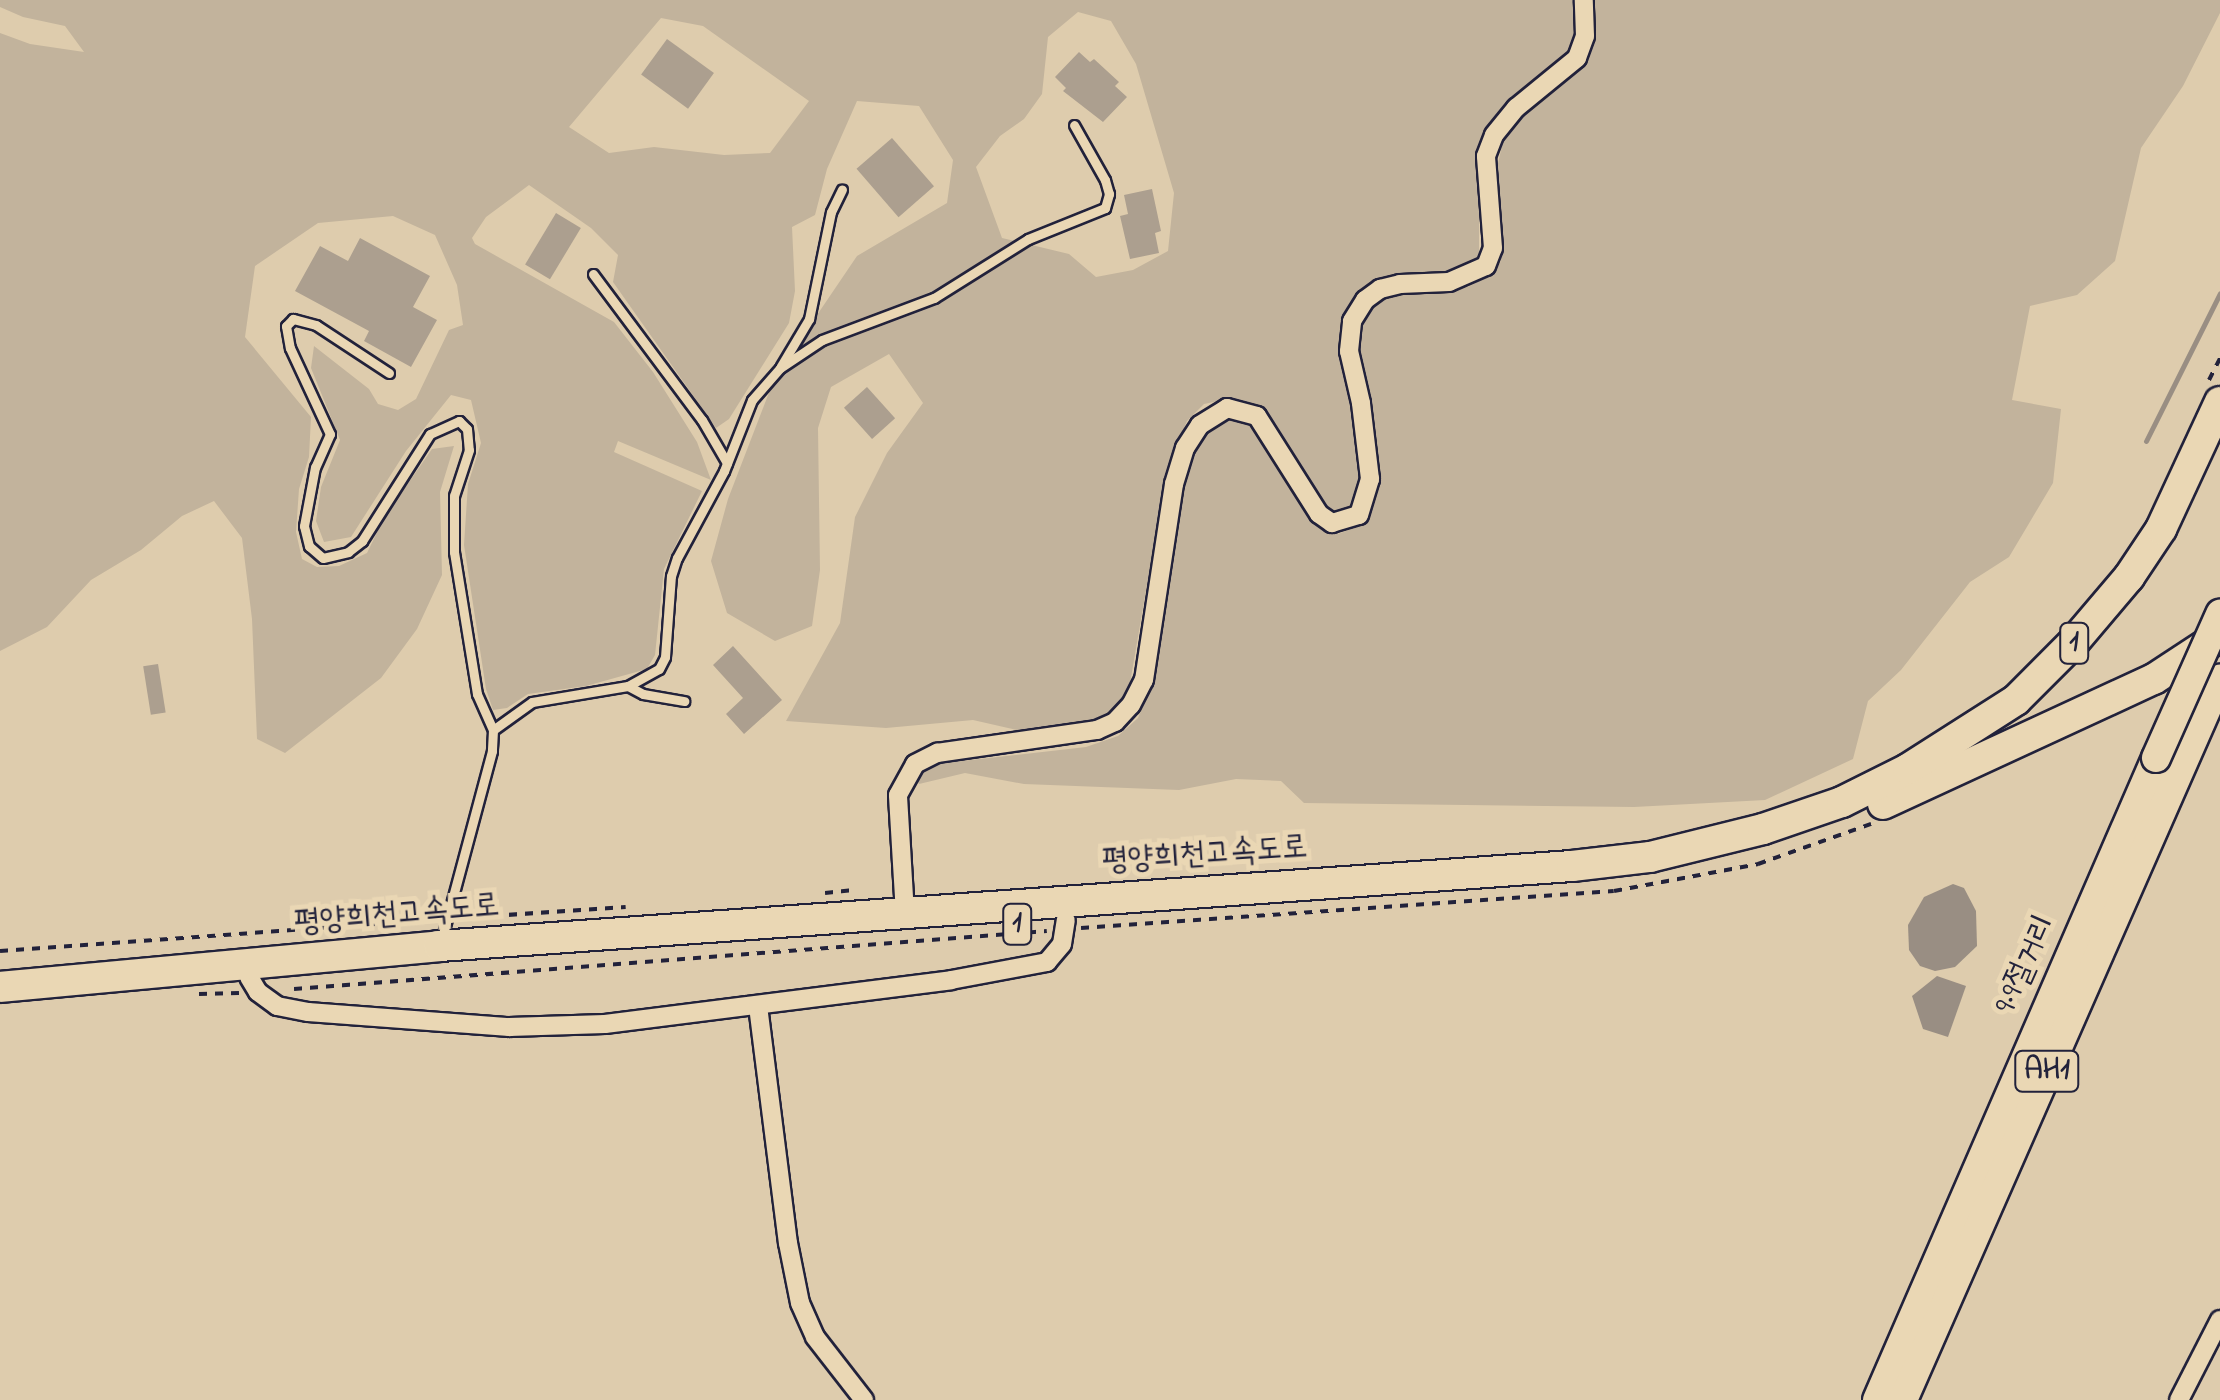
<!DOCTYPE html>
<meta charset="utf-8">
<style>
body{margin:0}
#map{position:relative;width:2220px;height:1400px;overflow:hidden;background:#deccad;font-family:"Indie Flower","Poor Story",sans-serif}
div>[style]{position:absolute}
.green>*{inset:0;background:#c2b39c}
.water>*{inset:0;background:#998e83}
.stream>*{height:5px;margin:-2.5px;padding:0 2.5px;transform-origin:2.5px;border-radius:2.5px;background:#998e83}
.building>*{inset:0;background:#ac9f8f;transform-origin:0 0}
.path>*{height:4px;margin-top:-2px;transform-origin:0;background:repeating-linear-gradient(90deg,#22223b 0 8px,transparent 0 16px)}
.roads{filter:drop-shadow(2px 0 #22223b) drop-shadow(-2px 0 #22223b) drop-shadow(0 2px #22223b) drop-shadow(0 -2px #22223b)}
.service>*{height:9px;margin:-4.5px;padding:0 4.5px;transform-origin:4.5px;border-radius:4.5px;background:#ead7b4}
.minor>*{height:18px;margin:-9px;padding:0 9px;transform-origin:9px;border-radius:9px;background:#ead7b4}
.trunk>*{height:28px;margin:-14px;padding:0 14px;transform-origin:14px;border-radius:14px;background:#ead7b4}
.motorway>*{height:30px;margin:-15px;padding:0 15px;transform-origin:15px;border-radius:15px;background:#ead7b4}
.bridges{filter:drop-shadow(2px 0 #22223b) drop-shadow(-2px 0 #22223b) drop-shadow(0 2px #22223b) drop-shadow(0 -2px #22223b)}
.trunk-bridge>*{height:28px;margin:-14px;padding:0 14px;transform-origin:14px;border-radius:14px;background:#ead7b4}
span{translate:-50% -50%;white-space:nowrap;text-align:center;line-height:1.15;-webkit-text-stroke:10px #ead7b4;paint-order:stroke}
.shield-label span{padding:2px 8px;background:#ead7b4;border:2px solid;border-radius:8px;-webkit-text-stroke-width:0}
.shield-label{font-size:30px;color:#22223b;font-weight:700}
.street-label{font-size:32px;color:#22223b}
</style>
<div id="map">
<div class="green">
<i style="clip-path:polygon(evenodd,0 0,1573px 0,1579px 27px,1570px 53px,1499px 115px,1483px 137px,1479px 158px,1479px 258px,1456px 274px,1411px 273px,1378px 283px,1351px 305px,1342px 333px,1358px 415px,1359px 492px,1353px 507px,1333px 514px,1319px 501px,1276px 424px,1252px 403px,1233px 398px,1204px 404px,1187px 421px,1167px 468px,1128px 695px,1112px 717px,1088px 724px,1030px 733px,973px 720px,886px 728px,786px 721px,840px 623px,855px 517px,887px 453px,923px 403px,889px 354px,831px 387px,818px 428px,820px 570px,812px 626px,775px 641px,727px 613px,711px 561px,728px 499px,775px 377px,857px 256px,947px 203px,953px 160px,919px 106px,857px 101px,827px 169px,815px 215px,792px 227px,795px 291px,789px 323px,729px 419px,716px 428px,613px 282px,618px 255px,591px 228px,529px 185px,486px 217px,472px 238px,475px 244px,614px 322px,653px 372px,697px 442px,711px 480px,618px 441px,614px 452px,702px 491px,664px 569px,655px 655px,647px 669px,586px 686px,528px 694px,507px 708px,493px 710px,486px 689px,464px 545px,468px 484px,481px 443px,471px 400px,451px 395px,406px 451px,351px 537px,324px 542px,316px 521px,321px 487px,340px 440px,311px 368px,314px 346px,369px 389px,378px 404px,398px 410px,416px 399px,449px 330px,463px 325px,457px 285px,435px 235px,393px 216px,318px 223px,255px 266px,245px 337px,311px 417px,309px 457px,299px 489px,296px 532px,302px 559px,317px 567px,339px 566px,367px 553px,384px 518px,432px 449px,454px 446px,440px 492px,442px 575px,417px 629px,381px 678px,285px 753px,257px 739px,252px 619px,242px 538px,214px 501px,182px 516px,141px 550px,91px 580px,47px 627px,0 651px,0 33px,30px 44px,84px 52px,65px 26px,23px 17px,0 7px,0 0,1078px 12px,1111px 21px,1136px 64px,1174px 193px,1168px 251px,1133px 270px,1096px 277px,1069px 254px,1002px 238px,976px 167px,1000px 136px,1024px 119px,1042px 94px,1048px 37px,1078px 12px,0 0,661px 18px,703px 26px,809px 101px,770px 153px,724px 155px,654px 147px,609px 153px,569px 127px,661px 18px)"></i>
<i style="clip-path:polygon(1592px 0,2220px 0,2220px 13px,2183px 86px,2141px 148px,2115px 261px,2077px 295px,2030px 306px,2012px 400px,2061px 409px,2053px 483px,2009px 557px,1970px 582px,1901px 670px,1868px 701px,1853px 759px,1765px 800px,1634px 807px,1304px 803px,1281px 781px,1236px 779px,1179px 790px,1024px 784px,965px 773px,919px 784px,915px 776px,935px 764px,1086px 747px,1118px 736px,1138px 718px,1149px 690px,1165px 614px,1183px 478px,1196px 444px,1211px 425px,1239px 416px,1260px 429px,1319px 527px,1338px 534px,1354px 528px,1367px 515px,1377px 488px,1377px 448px,1356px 350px,1361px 324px,1375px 305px,1392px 294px,1468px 287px,1493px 274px,1501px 261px,1495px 177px,1503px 141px,1514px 124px,1585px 65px,1594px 35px)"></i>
</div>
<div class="water">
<i style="clip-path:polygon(1953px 884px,1964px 888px,1976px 911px,1977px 946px,1955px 967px,1935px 971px,1920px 966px,1909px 950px,1908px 925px,1924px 897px)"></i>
<i style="clip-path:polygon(1937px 976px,1966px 986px,1948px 1037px,1923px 1029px,1912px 996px)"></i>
</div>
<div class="stream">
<i style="left:2146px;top:441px;width:165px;rotate:-63.4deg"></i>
</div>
<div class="building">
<i style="left:667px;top:39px;width:58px;height:44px;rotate:36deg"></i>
<i style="clip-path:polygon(1079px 52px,1090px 62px,1094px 59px,1119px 82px,1115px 86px,1127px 97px,1103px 122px,1063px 91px,1066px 88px,1055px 77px)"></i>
<i style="left:892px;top:138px;width:64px;height:47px;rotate:49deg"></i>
<i style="clip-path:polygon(1152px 189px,1161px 231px,1155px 233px,1159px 253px,1130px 259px,1120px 216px,1128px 214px,1124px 195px)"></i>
<i style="left:556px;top:213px;width:29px;height:60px;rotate:31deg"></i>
<i style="clip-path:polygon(360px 238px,430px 276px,413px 307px,437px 320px,411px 367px,364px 341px,369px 331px,295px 291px,320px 246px,348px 261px)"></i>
<i style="left:867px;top:387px;width:42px;height:31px;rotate:48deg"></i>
<i style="clip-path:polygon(733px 646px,782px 700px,744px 734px,726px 714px,743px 698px,713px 665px)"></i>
<i style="left:158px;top:664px;width:49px;height:15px;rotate:81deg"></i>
</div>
<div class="path">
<i style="left:2209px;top:380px;width:25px;rotate:-63deg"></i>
<i style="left:825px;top:893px;width:31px;rotate:-6deg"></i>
<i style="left:461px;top:918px;width:165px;rotate:-3.8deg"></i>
<i style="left:1081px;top:928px;width:534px;rotate:-3.97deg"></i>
<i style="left:1614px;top:891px;width:147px;rotate:-10.6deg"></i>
<i style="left:1758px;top:864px;width:120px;rotate:-19.5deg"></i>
<i style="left:0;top:951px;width:433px;rotate:-4.1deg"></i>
<i style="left:294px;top:989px;width:755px;rotate:-4.4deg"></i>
<i style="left:199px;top:994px;width:40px;rotate:-1.4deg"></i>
</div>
<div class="roads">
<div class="service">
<i style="left:593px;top:274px;width:182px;rotate:53.3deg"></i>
<i style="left:702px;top:420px;width:50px;rotate:59.8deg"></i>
<i style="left:781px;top:366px;width:55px;rotate:-59.2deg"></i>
<i style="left:809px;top:319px;width:109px;rotate:-78.4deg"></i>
<i style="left:831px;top:212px;width:25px;rotate:-64deg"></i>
<i style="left:389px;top:373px;width:87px;rotate:-146.7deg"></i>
<i style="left:316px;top:325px;width:24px;rotate:-165deg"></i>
<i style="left:293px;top:319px;width:10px;rotate:135deg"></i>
<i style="left:286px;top:326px;width:22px;rotate:80deg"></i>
<i style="left:290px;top:348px;width:95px;rotate:65.1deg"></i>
<i style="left:330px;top:434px;width:36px;rotate:114deg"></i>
<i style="left:315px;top:467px;width:60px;rotate:100.6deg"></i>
<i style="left:304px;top:526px;width:21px;rotate:76deg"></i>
<i style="left:309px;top:546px;width:18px;rotate:41deg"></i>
<i style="left:323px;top:558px;width:26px;rotate:-13deg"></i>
<i style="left:348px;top:552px;width:18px;rotate:-38deg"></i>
<i style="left:362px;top:541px;width:127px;rotate:-57.6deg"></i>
<i style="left:430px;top:434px;width:32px;rotate:-24deg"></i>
<i style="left:459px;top:421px;width:11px;rotate:45deg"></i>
<i style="left:467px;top:429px;width:21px;rotate:85deg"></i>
<i style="left:469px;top:450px;width:48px;rotate:108.1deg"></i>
<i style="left:454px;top:496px;width:56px;rotate:90deg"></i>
<i style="left:454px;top:552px;width:144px;rotate:80.8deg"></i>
<i style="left:477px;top:694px;width:39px;rotate:66deg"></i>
<i style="left:493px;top:730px;width:21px;rotate:93deg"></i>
<i style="left:492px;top:751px;width:194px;rotate:105deg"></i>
<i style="left:628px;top:686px;width:17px;rotate:28deg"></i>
<i style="left:643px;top:694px;width:42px;rotate:9.7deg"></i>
<i style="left:493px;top:730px;width:48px;rotate:-35.7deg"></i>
<i style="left:532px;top:702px;width:97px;rotate:-9.5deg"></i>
<i style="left:628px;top:686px;width:35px;rotate:-29deg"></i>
<i style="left:659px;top:669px;width:13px;rotate:-63deg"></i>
<i style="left:665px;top:657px;width:81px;rotate:-85.8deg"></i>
<i style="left:671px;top:576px;width:19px;rotate:-72deg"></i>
<i style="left:677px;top:558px;width:99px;rotate:-61.6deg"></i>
<i style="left:724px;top:471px;width:76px;rotate:-68.5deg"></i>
<i style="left:752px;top:400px;width:43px;rotate:-48.8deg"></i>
<i style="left:780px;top:368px;width:50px;rotate:-33.7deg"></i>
<i style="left:822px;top:340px;width:120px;rotate:-20.6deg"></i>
<i style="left:934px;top:298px;width:111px;rotate:-32.1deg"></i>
<i style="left:1028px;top:239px;width:83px;rotate:-21.9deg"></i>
<i style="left:1105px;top:208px;width:15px;rotate:-74deg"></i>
<i style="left:1109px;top:194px;width:15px;rotate:-106deg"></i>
<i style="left:1105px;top:180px;width:63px;rotate:-119.4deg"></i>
</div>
<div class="minor">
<i style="left:905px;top:914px;width:119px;rotate:-93.4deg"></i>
<i style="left:898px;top:795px;width:35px;rotate:-61deg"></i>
<i style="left:915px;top:764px;width:25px;rotate:-27deg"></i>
<i style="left:937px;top:753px;width:162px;rotate:-8.2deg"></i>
<i style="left:1097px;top:730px;width:20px;rotate:-24deg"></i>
<i style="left:1115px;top:722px;width:23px;rotate:-47deg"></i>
<i style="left:1131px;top:705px;width:28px;rotate:-63deg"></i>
<i style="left:1144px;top:680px;width:198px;rotate:-81.3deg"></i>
<i style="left:1174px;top:484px;width:38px;rotate:-73deg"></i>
<i style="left:1185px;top:448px;width:27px;rotate:-57deg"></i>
<i style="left:1200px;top:425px;width:32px;rotate:-32deg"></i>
<i style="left:1227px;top:408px;width:31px;rotate:15deg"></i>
<i style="left:1257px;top:416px;width:116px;rotate:57.7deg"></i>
<i style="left:1319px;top:514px;width:16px;rotate:35deg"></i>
<i style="left:1332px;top:523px;width:28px;rotate:-17deg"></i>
<i style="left:1359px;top:515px;width:38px;rotate:-73deg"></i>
<i style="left:1370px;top:479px;width:77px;rotate:-96.8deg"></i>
<i style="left:1361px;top:403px;width:53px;rotate:-103deg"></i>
<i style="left:1349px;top:351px;width:30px;rotate:-84deg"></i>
<i style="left:1352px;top:321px;width:25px;rotate:-58deg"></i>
<i style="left:1365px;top:300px;width:19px;rotate:-36deg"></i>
<i style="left:1380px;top:289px;width:21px;rotate:-14deg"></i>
<i style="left:1400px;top:284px;width:49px;rotate:-2.3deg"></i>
<i style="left:1449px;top:282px;width:40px;rotate:-23.4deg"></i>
<i style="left:1486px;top:266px;width:19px;rotate:-69deg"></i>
<i style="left:1493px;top:248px;width:92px;rotate:-94.4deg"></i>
<i style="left:1486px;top:156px;width:22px;rotate:-69deg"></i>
<i style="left:1494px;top:135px;width:35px;rotate:-51deg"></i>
<i style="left:1516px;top:108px;width:79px;rotate:-39.3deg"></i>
<i style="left:1577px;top:58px;width:23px;rotate:-70deg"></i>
<i style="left:1585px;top:36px;width:36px;rotate:-92deg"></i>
<i style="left:249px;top:977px;width:17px;rotate:59deg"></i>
<i style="left:258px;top:992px;width:24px;rotate:36deg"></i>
<i style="left:277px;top:1006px;width:32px;rotate:11deg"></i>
<i style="left:308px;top:1012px;width:202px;rotate:4.3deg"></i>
<i style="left:509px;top:1027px;width:96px;rotate:-1.8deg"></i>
<i style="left:605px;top:1024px;width:349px;rotate:-7.2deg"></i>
<i style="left:951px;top:980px;width:98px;rotate:-10.6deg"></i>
<i style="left:1047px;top:962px;width:23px;rotate:-50deg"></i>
<i style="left:1062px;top:944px;width:24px;rotate:-81deg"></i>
<i style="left:758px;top:1006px;width:239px;rotate:82.8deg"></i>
<i style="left:788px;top:1243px;width:61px;rotate:78.7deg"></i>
<i style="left:800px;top:1303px;width:37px;rotate:66deg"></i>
<i style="left:815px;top:1337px;width:80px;rotate:52.1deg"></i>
<i style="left:2179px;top:1400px;width:90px;rotate:-62.9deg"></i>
</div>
<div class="trunk">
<i style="left:1877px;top:1400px;width:700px;rotate:-66.51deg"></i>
<i style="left:1903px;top:1400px;width:788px;rotate:-66.27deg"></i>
</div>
<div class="motorway">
<i style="left:1883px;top:804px;width:298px;rotate:-24.8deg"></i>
<i style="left:2154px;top:679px;width:77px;rotate:-33.3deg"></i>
<i style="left:0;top:987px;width:441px;rotate:-5.3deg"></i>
<i style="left:439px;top:946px;width:1136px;rotate:-4.04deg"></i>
<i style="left:1572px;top:866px;width:79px;rotate:-6.6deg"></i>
<i style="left:1650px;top:857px;width:116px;rotate:-13.9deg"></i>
<i style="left:1763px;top:829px;width:83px;rotate:-18.9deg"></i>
<i style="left:1842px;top:802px;width:74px;rotate:-26.6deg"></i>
<i style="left:1908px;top:769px;width:128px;rotate:-32.6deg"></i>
<i style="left:2016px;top:700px;width:81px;rotate:-45deg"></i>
<i style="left:2073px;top:643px;width:87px;rotate:-49.7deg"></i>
<i style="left:2129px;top:577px;width:58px;rotate:-56.3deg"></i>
<i style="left:2161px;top:529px;width:140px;rotate:-65.1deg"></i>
</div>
</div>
<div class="bridges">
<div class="trunk-bridge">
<i style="left:2156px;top:758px;width:158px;rotate:-66deg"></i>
</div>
</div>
<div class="shield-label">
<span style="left:2074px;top:643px">1</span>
<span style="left:1017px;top:924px">1</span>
<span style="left:2047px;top:1071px">AH1</span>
</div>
<div class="street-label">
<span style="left:1205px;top:856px;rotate:-4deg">평양희천고속도로</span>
<span style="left:397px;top:916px;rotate:-5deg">평양희천고속도로</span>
<span style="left:2027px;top:965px;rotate:-66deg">9·9절거리</span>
</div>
</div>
